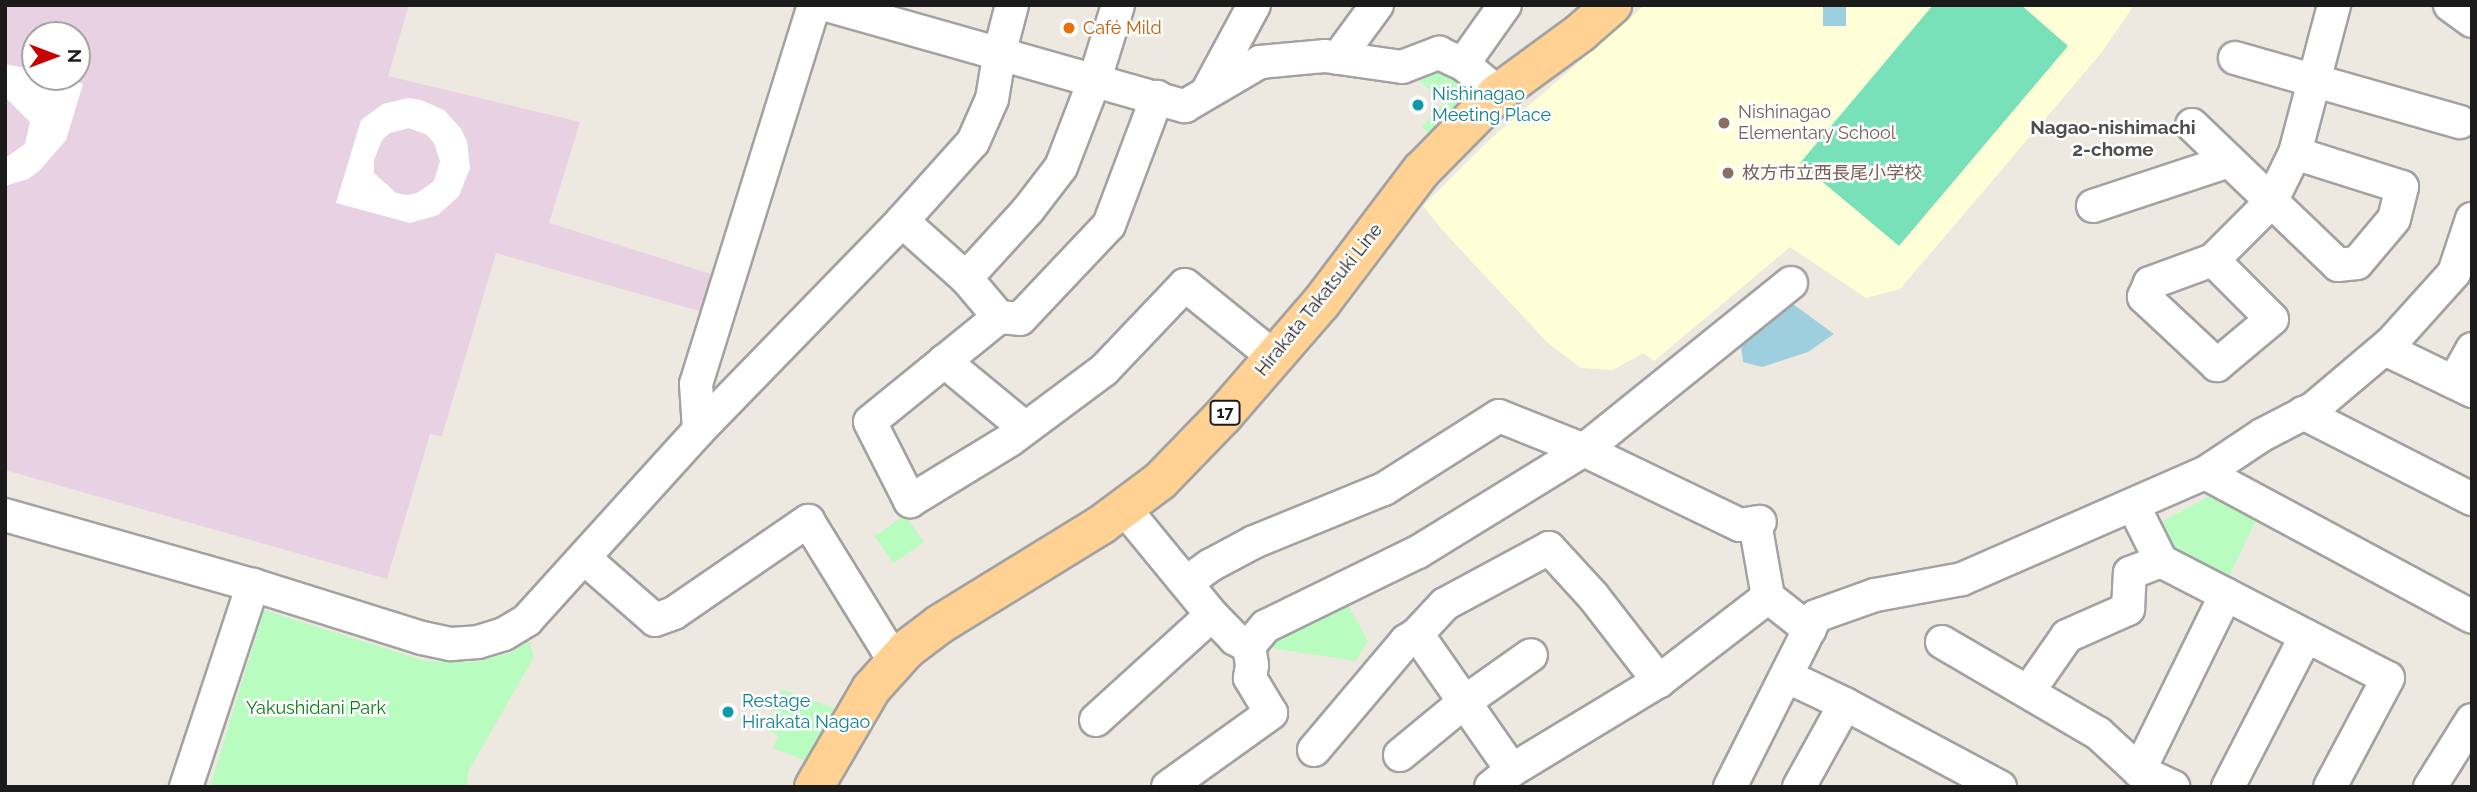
<!DOCTYPE html>
<meta charset="utf-8">
<style>
body{margin:0}
#map{position:relative;width:2477px;height:792px;overflow:hidden;background:#eee9e0;font-family:Raleway,"Noto Sans JP",sans-serif}
div>[style]{position:absolute}
.industrial>*{inset:0;background:#e7d1e3}
.education>*{inset:0;background:#ffffd7}
.park>*{inset:0;background:#b9fcbf;transform-origin:0 0}
.pitch>*{inset:0;background:#79e1ba}
.water>*{inset:0;background:#9ecfde;transform-origin:0 0}
.pier>*{inset:0;background:#fff}
.roads{filter:drop-shadow(2px 0 #a2a2a2) drop-shadow(-2px 0 #a2a2a2) drop-shadow(0 2px #a2a2a2) drop-shadow(0 -2px #a2a2a2)}
.minor>*{height:32px;margin:-16px;padding:0 16px;transform-origin:16px;border-radius:16px;background:#fff}
.major>*{height:38px;margin:-19px;padding:0 19px;transform-origin:19px;border-radius:19px;background:#ffd193}
.dots>*{width:19px;height:19px;translate:-50% -50%;box-sizing:border-box;border:4px solid #fff;border-radius:50%}
span{translate:-50% -50%;white-space:nowrap;text-align:center;line-height:1.15;-webkit-text-stroke:5px #fff;paint-order:stroke}
.shield-label span{padding:2px 5px;background:#fff;border:2px solid;border-radius:5px;-webkit-text-stroke-width:0}
.shield-label{font-size:16px;color:#1b1b1b;font-weight:700}
.food-label{font-size:18px;color:#c56008}
.left{translate:0 -50%;text-align:left}
.culture-label{font-size:18px;color:#0d838f}
.education-label{font-size:18px;color:#785e54}
.street-label{font-size:18px;color:#1b1b1b}
.park-label{font-size:18px;color:#067c11}
.neighbourhood-label{font-size:19px;color:#4e4e4e;font-weight:700}
.frame{position:absolute;inset:0;border:7px solid #1b1b1b;pointer-events:none}
.north{position:absolute;left:21px;top:21px;width:70px;height:70px;box-sizing:border-box;background:#fff;border:2px solid #a4a4a4;border-radius:50%;rotate:90deg;font-size:19px;font-weight:700;line-height:28px;text-align:center;color:#1b1b1b}
.north::after{content:'';display:block;margin:auto;width:24px;height:32px;background:#c60100;clip-path:polygon(50% 0,100% 100%,50% 72%,0 100%)}
</style>
<div id="map">
<div class="industrial">
<i style="clip-path:polygon(evenodd,5px 5px,409px 5px,388px 76px,580px 122px,549px 223px,714px 275px,703px 312px,496px 253px,442px 436px,430px 434px,387px 579px,5px 470px,5px 5px,35px 35px,77px 35px,77px 77px,35px 77px,35px 35px)"></i>
</div>
<div class="education">
<i style="clip-path:polygon(1645px 5px,2134px 5px,2102px 52px,1900px 289px,1866px 298px,1790px 247px,1654px 361px,1643px 353px,1613px 370px,1581px 368px,1548px 343px,1445px 233px,1423px 206px,1489px 140px)"></i>
</div>
<div class="park">
<i style="clip-path:polygon(1446px 64px,1480px 95px,1438px 142px,1422px 127px,1444px 103px,1415px 77px)"></i>
<i style="clip-path:polygon(2210px 496px,2222px 496px,2259px 514px,2227px 581px,2170px 556px,2155px 525px)"></i>
<i style="left:905px;top:515px;width:33px;height:37px;rotate:55deg"></i>
<i style="clip-path:polygon(1342px 594px,1368px 641px,1356px 661px,1271px 648px,1268px 637px)"></i>
<i style="clip-path:polygon(264px 610px,425px 661px,475px 662px,510px 653px,529px 641px,534px 657px,468px 772px,467px 787px,210px 787px)"></i>
<i style="clip-path:polygon(782px 689px,839px 710px,811px 763px,773px 748px,778px 735px,766px 730px)"></i>
</div>
<div class="pitch">
<i style="clip-path:polygon(1933px 5px,2021px 5px,2068px 46px,1899px 246px,1800px 163px)"></i>
</div>
<div class="water">
<i style="left:1823px;top:5px;width:23px;height:21px"></i>
<i style="clip-path:polygon(1793px 304px,1834px 334px,1808px 352px,1762px 367px,1743px 362px,1740px 339px)"></i>
</div>
<div class="pier">
<i style="clip-path:polygon(5px 64px,35px 70px,35px 77px,59px 77px,83px 84px,66px 140px,39px 171px,28px 179px,5px 186px,5px 158px,25px 144px,30px 122px,5px 97px)"></i>
<i style="clip-path:polygon(evenodd,408px 98px,421px 100px,444px 110px,461px 129px,467px 141px,470px 168px,459px 196px,438px 215px,410px 223px,336px 203px,361px 120px,383px 104px,408px 98px,409px 128px,427px 135px,434px 143px,440px 161px,434px 181px,417px 193px,406px 195px,396px 193px,374px 173px,374px 160px,382px 140px,390px 133px,409px 128px)"></i>
</div>
<div class="roads">
<div class="minor">
<i style="left:827px;top:5px;width:372px;rotate:15.8deg"></i>
<i style="left:1185px;top:106px;width:87px;rotate:-30.4deg"></i>
<i style="left:1260px;top:62px;width:65px;rotate:-5.3deg"></i>
<i style="left:1325px;top:56px;width:78px;rotate:8.1deg"></i>
<i style="left:1402px;top:67px;width:40px;rotate:-21deg"></i>
<i style="left:1439px;top:53px;width:26px;rotate:25deg"></i>
<i style="left:1463px;top:64px;width:45px;rotate:39.6deg"></i>
<i style="left:2450px;top:5px;width:27px;rotate:36deg"></i>
<i style="left:1338px;top:58px;width:66px;rotate:-53.7deg"></i>
<i style="left:2235px;top:58px;width:234px;rotate:15.9deg"></i>
<i style="left:1463px;top:64px;width:72px;rotate:-54.6deg"></i>
<i style="left:1207px;top:92px;width:99px;rotate:-61.6deg"></i>
<i style="left:2192px;top:125px;width:202px;rotate:43.8deg"></i>
<i style="left:2338px;top:265px;width:19px;rotate:-6deg"></i>
<i style="left:2357px;top:263px;width:57px;rotate:-49.9deg"></i>
<i style="left:2394px;top:219px;width:33px;rotate:-76deg"></i>
<i style="left:2402px;top:187px;width:112px;rotate:-162.4deg"></i>
<i style="left:2093px;top:206px;width:143px;rotate:-18.3deg"></i>
<i style="left:902px;top:221px;width:86px;rotate:41.7deg"></i>
<i style="left:966px;top:278px;width:51px;rotate:49.8deg"></i>
<i style="left:999px;top:317px;width:21px;rotate:5deg"></i>
<i style="left:1020px;top:319px;width:129px;rotate:-46.6deg"></i>
<i style="left:1109px;top:225px;width:137px;rotate:-69.4deg"></i>
<i style="left:2213px;top:260px;width:83px;rotate:45deg"></i>
<i style="left:2272px;top:319px;width:72px;rotate:140.1deg"></i>
<i style="left:2217px;top:365px;width:100px;rotate:-137deg"></i>
<i style="left:2144px;top:297px;width:15px;rotate:-67deg"></i>
<i style="left:2150px;top:283px;width:67px;rotate:-20.1deg"></i>
<i style="left:2213px;top:260px;width:82px;rotate:-45deg"></i>
<i style="left:2271px;top:202px;width:55px;rotate:-63.9deg"></i>
<i style="left:2295px;top:153px;width:153px;rotate:-75.2deg"></i>
<i style="left:966px;top:278px;width:92px;rotate:-47.6deg"></i>
<i style="left:1028px;top:210px;width:54px;rotate:-52.5deg"></i>
<i style="left:1061px;top:167px;width:94px;rotate:-68.9deg"></i>
<i style="left:1095px;top:79px;width:77px;rotate:-72.7deg"></i>
<i style="left:999px;top:317px;width:166px;rotate:140.9deg"></i>
<i style="left:870px;top:422px;width:89px;rotate:63.1deg"></i>
<i style="left:910px;top:501px;width:117px;rotate:-31.4deg"></i>
<i style="left:1010px;top:440px;width:117px;rotate:-36.7deg"></i>
<i style="left:1104px;top:370px;width:117px;rotate:-46.4deg"></i>
<i style="left:1185px;top:285px;width:113px;rotate:38.9deg"></i>
<i style="left:2385px;top:349px;width:97px;rotate:25.8deg"></i>
<i style="left:944px;top:361px;width:105px;rotate:39.6deg"></i>
<i style="left:2454px;top:382px;width:38px;rotate:-61deg"></i>
<i style="left:2303px;top:413px;width:190px;rotate:27deg"></i>
<i style="left:699px;top:430px;width:46px;rotate:-93.7deg"></i>
<i style="left:696px;top:384px;width:397px;rotate:-72.7deg"></i>
<i style="left:2205px;top:473px;width:303px;rotate:28.3deg"></i>
<i style="left:2134px;top:507px;width:60px;rotate:63.4deg"></i>
<i style="left:2161px;top:561px;width:255px;rotate:27.3deg"></i>
<i style="left:2388px;top:678px;width:123px;rotate:118deg"></i>
<i style="left:1124px;top:508px;width:139px;rotate:50.6deg"></i>
<i style="left:1212px;top:615px;width:33px;rotate:46deg"></i>
<i style="left:1235px;top:639px;width:16px;rotate:27deg"></i>
<i style="left:5px;top:515px;width:258px;rotate:15.8deg"></i>
<i style="left:253px;top:585px;width:177px;rotate:17.4deg"></i>
<i style="left:422px;top:638px;width:30px;rotate:12deg"></i>
<i style="left:451px;top:644px;width:27px;rotate:-4deg"></i>
<i style="left:478px;top:642px;width:27px;rotate:-17deg"></i>
<i style="left:504px;top:634px;width:27px;rotate:-31deg"></i>
<i style="left:527px;top:620px;width:256px;rotate:-47.8deg"></i>
<i style="left:699px;top:430px;width:291px;rotate:-45.8deg"></i>
<i style="left:902px;top:221px;width:106px;rotate:-48.1deg"></i>
<i style="left:973px;top:142px;width:47px;rotate:-66.2deg"></i>
<i style="left:992px;top:99px;width:49px;rotate:-80.5deg"></i>
<i style="left:1000px;top:51px;width:48px;rotate:-75.4deg"></i>
<i style="left:1755px;top:523px;width:75px;rotate:80deg"></i>
<i style="left:1768px;top:597px;width:53px;rotate:38.2deg"></i>
<i style="left:584px;top:558px;width:94px;rotate:41.1deg"></i>
<i style="left:655px;top:620px;width:20px;rotate:-20deg"></i>
<i style="left:674px;top:613px;width:163px;rotate:-34.5deg"></i>
<i style="left:808px;top:521px;width:166px;rotate:58.3deg"></i>
<i style="left:1186px;top:583px;width:31px;rotate:-36deg"></i>
<i style="left:1211px;top:565px;width:49px;rotate:-28.1deg"></i>
<i style="left:1254px;top:542px;width:140px;rotate:-22.2deg"></i>
<i style="left:1384px;top:489px;width:136px;rotate:-32.4deg"></i>
<i style="left:1499px;top:416px;width:92px;rotate:21.8deg"></i>
<i style="left:1584px;top:450px;width:173px;rotate:25.7deg"></i>
<i style="left:1740px;top:525px;width:20px;rotate:-9deg"></i>
<i style="left:1417px;top:634px;width:166px;rotate:55.1deg"></i>
<i style="left:1942px;top:642px;width:181px;rotate:30.3deg"></i>
<i style="left:2098px;top:733px;width:56px;rotate:42.8deg"></i>
<i style="left:2139px;top:771px;width:38px;rotate:25deg"></i>
<i style="left:1788px;top:677px;width:63px;rotate:25.3deg"></i>
<i style="left:1845px;top:704px;width:176px;rotate:28.2deg"></i>
<i style="left:2028px;top:692px;width:68px;rotate:-55.1deg"></i>
<i style="left:2067px;top:636px;width:67px;rotate:-23.9deg"></i>
<i style="left:2128px;top:609px;width:36px;rotate:-87deg"></i>
<i style="left:2130px;top:573px;width:33px;rotate:-21deg"></i>
<i style="left:1096px;top:720px;width:156px;rotate:-42.2deg"></i>
<i style="left:1314px;top:750px;width:143px;rotate:-49.8deg"></i>
<i style="left:1406px;top:641px;width:13px;rotate:-32deg"></i>
<i style="left:1417px;top:634px;width:41px;rotate:-47deg"></i>
<i style="left:1445px;top:604px;width:118px;rotate:-28.3deg"></i>
<i style="left:1549px;top:548px;width:65px;rotate:47.5deg"></i>
<i style="left:1593px;top:596px;width:108px;rotate:52.2deg"></i>
<i style="left:1400px;top:755px;width:82px;rotate:-39.5deg"></i>
<i style="left:1463px;top:703px;width:83px;rotate:-35.2deg"></i>
<i style="left:2139px;top:771px;width:197px;rotate:-63.8deg"></i>
<i style="left:186px;top:787px;width:213px;rotate:-71.7deg"></i>
<i style="left:1168px;top:787px;width:127px;rotate:-35.7deg"></i>
<i style="left:1271px;top:713px;width:41px;rotate:-121deg"></i>
<i style="left:1250px;top:678px;width:13px;rotate:-81deg"></i>
<i style="left:1252px;top:665px;width:19px;rotate:-99deg"></i>
<i style="left:1249px;top:646px;width:26px;rotate:-50deg"></i>
<i style="left:1266px;top:626px;width:169px;rotate:-26deg"></i>
<i style="left:1418px;top:552px;width:195px;rotate:-31.6deg"></i>
<i style="left:1584px;top:450px;width:266px;rotate:-38.9deg"></i>
<i style="left:1491px;top:787px;width:27px;rotate:-39deg"></i>
<i style="left:1512px;top:770px;width:172px;rotate:-31.2deg"></i>
<i style="left:1659px;top:681px;width:138px;rotate:-37.6deg"></i>
<i style="left:1730px;top:787px;width:191px;rotate:-63.3deg"></i>
<i style="left:1816px;top:616px;width:63px;rotate:-19.6deg"></i>
<i style="left:1875px;top:595px;width:88px;rotate:-10.4deg"></i>
<i style="left:1962px;top:579px;width:265px;rotate:-23.6deg"></i>
<i style="left:2205px;top:473px;width:69px;rotate:-33.7deg"></i>
<i style="left:2262px;top:435px;width:59px;rotate:-27.4deg"></i>
<i style="left:2314px;top:408px;width:101px;rotate:-40.2deg"></i>
<i style="left:2391px;top:343px;width:94px;rotate:-48deg"></i>
<i style="left:2454px;top:273px;width:57px;rotate:-71.6deg"></i>
<i style="left:1799px;top:787px;width:95px;rotate:-61deg"></i>
<i style="left:2228px;top:787px;width:170px;rotate:-62.7deg"></i>
<i style="left:2430px;top:787px;width:79px;rotate:-57.9deg"></i>
</div>
<div class="major">
<i style="left:814px;top:787px;width:113px;rotate:-59.8deg"></i>
<i style="left:871px;top:689px;width:54px;rotate:-48deg"></i>
<i style="left:907px;top:649px;width:41px;rotate:-37.1deg"></i>
<i style="left:940px;top:624px;width:189px;rotate:-31.6deg"></i>
<i style="left:1101px;top:525px;width:74px;rotate:-36.7deg"></i>
<i style="left:1160px;top:481px;width:91px;rotate:-45.9deg"></i>
<i style="left:1223px;top:416px;width:150px;rotate:-49.1deg"></i>
<i style="left:1321px;top:303px;width:166px;rotate:-52.9deg"></i>
<i style="left:1421px;top:171px;width:110px;rotate:-45.4deg"></i>
<i style="left:1498px;top:93px;width:102px;rotate:-36.2deg"></i>
<i style="left:1580px;top:33px;width:43px;rotate:-41.2deg"></i>
</div>
</div>
<div class="dots">
<i style="left:1069px;top:28px;background:#e8710a"></i>
<i style="left:1418px;top:105px;background:#0f9aa8"></i>
<i style="left:1724px;top:123px;background:#8d6e63"></i>
<i style="left:1728px;top:173px;background:#8d6e63"></i>
<i style="left:728px;top:712px;background:#0f9aa8"></i>
</div>
<div class="shield-label">
<span style="left:1225px;top:413px">17</span>
</div>
<div class="food-label">
<span class="left" style="left:1083px;top:28px">Café Mild</span>
</div>
<div class="culture-label">
<span class="left" style="left:1432px;top:105px">Nishinagao<br>Meeting Place</span>
<span class="left" style="left:742px;top:712px">Restage<br>Hirakata Nagao</span>
</div>
<div class="education-label">
<span class="left" style="left:1738px;top:123px">Nishinagao<br>Elementary School</span>
<span class="left" style="left:1742px;top:173px">枚方市立西長尾小学校</span>
</div>
<div class="street-label">
<span style="left:1319px;top:300px;rotate:-51deg">Hirakata Takatsuki Line</span>
</div>
<div class="park-label">
<span style="left:316px;top:708px">Yakushidani Park</span>
</div>
<div class="neighbourhood-label">
<span style="left:2113px;top:139px">Nagao-nishimachi<br>2-chome</span>
</div>
<div class="frame"></div>
<div class="north">N</div>
</div>
